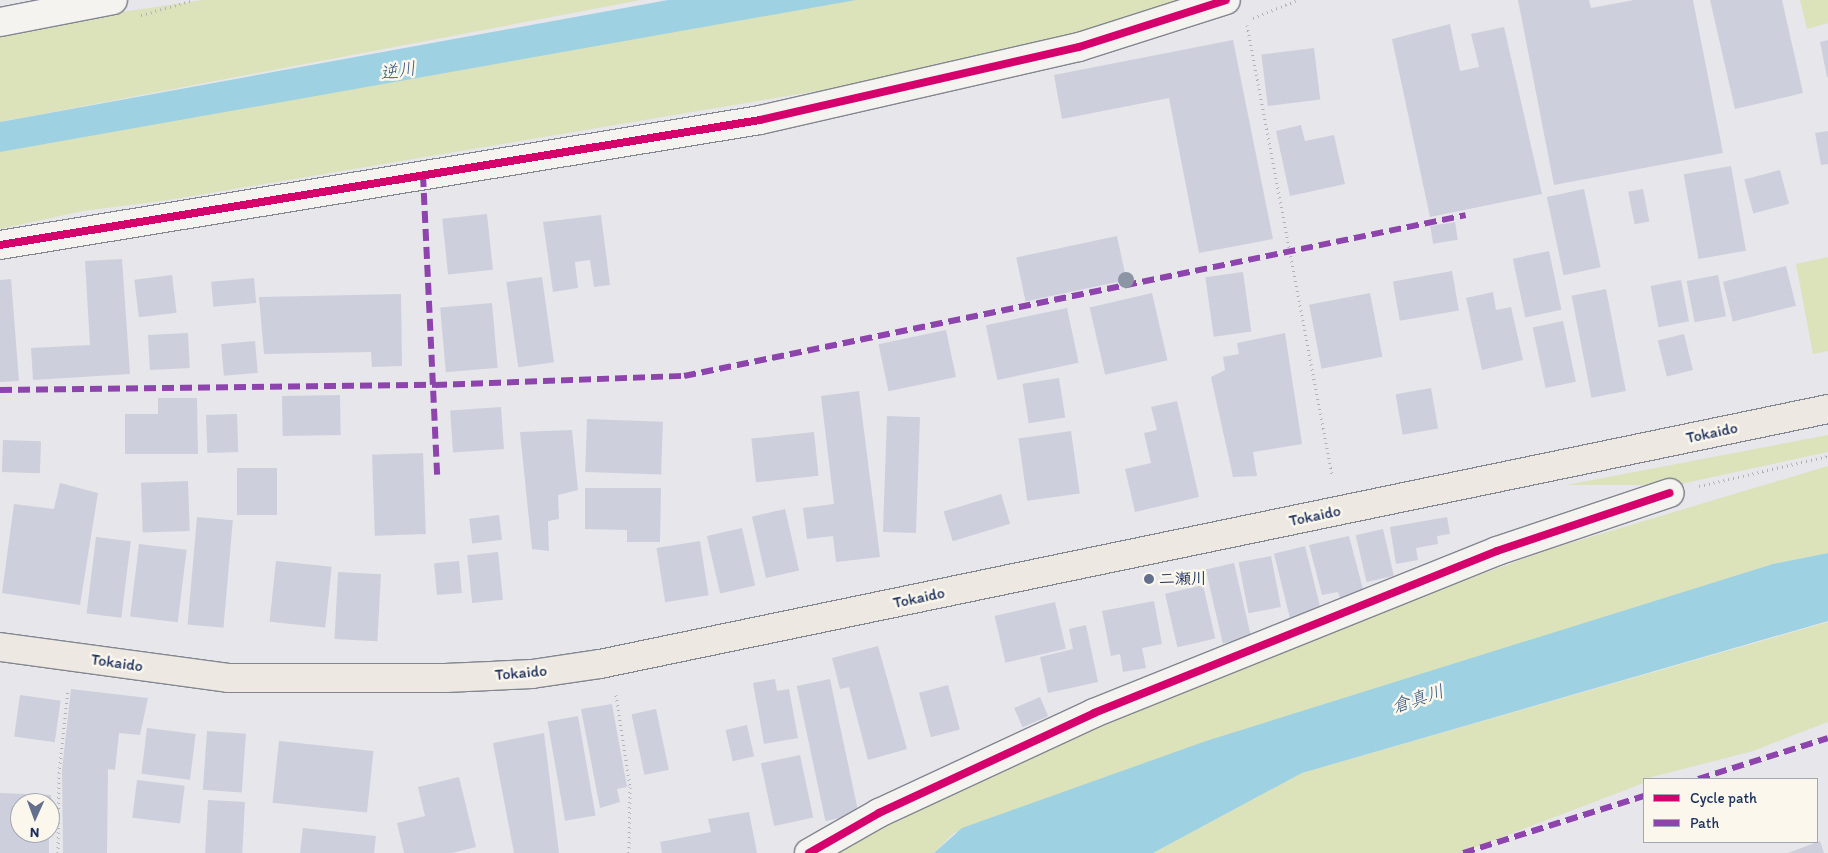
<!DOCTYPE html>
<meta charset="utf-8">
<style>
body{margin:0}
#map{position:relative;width:1828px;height:853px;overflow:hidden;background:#e6e6eb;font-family:Itim,"Klee One",sans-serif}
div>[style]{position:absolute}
.green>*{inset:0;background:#dce3bb}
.water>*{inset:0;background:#9ed2e3}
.building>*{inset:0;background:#cdcfdc;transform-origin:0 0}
.path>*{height:3px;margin-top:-1.5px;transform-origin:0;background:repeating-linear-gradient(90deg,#b0b2b6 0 1px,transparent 0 5px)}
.roads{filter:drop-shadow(1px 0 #828691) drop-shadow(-1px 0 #828691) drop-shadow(0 1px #828691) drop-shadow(0 -1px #828691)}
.minor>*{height:28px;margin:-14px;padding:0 14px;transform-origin:14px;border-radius:14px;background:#f4f3f0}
.major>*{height:28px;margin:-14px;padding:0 14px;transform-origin:14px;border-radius:14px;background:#ede9e2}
.quiet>*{height:6px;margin-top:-3px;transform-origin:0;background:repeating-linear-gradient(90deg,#8e44ad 0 12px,transparent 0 18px)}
.cycleway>*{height:8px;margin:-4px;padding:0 4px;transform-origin:4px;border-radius:4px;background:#d6006c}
.trees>*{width:16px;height:16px;margin:-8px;border-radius:50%;background:#8b95a4}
.dots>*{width:14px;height:14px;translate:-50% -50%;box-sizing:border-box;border:2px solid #fbf7ec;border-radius:50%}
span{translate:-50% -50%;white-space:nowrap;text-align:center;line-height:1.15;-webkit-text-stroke:5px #fbf7ec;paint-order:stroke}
.street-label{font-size:16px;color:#1b2f5e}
.poi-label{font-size:16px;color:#1b2f5e;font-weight:700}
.left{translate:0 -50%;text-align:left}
.water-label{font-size:18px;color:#34567e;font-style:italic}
.legend{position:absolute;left:1643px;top:778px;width:175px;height:65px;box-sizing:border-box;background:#fbf7ec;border:1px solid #a1a7b3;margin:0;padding:6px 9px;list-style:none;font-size:15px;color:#1b2f5e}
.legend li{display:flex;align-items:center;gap:10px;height:25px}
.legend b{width:25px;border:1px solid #a1a7b3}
.north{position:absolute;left:10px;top:793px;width:50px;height:50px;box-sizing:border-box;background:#fbf7ec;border:1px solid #a1a7b3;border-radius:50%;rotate:182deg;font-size:14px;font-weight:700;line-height:20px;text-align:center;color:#1b2f5e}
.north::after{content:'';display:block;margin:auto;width:18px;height:22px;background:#626f8f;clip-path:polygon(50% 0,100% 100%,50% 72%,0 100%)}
</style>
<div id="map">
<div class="green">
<i style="clip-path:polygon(203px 0,641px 0,0 122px,0 30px)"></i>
<i style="clip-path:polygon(819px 0,1226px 0,1079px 47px,169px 200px,83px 211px,0 229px,0 151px)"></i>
<i style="clip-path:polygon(1800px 0,1828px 0,1828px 23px,1807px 29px)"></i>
<i style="clip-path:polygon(1828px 257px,1828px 351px,1813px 354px,1796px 264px)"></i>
<i style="clip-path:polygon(1828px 435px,1828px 452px,1676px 485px,1566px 485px)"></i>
<i style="clip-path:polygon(1828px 466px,1828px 553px,1773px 564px,954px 833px,934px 853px,836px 853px,943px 795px,1263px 655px,1550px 549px)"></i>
<i style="clip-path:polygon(1828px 622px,1828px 722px,1753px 751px,1644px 779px,1644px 783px,1460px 853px,1153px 853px,1302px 773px)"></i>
</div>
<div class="water">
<i style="clip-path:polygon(668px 0,856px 0,0 152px,0 122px)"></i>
<i style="clip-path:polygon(1828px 553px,1828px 621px,1302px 773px,1153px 853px,934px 853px,962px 828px,1206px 741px,1773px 564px)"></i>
</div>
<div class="building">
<i style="clip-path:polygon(1518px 0,1589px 0,1591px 8px,1634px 0,1693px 0,1723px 153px,1554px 185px)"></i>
<i style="clip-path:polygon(1710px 0,1782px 0,1803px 93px,1735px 109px)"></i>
<i style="clip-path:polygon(1450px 24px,1460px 71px,1479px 67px,1471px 34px,1504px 27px,1542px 194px,1430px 217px,1392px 39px)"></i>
<i style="clip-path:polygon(1233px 40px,1273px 239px,1199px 253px,1169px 98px,1062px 119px,1054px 75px)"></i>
<i style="clip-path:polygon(1828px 40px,1828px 77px,1827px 77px,1820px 42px)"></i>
<i style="left:1314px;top:48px;width:52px;height:53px;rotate:83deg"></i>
<i style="clip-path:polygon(1301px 125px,1305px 141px,1334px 135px,1345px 184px,1290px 196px,1276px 131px)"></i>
<i style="clip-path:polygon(1828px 131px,1828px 164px,1821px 165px,1815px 133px)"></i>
<i style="left:1731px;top:166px;width:86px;height:48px;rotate:80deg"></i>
<i style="left:1780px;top:170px;width:35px;height:37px;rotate:75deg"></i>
<i style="left:1584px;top:189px;width:80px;height:38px;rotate:78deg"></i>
<i style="left:1643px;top:189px;width:33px;height:15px;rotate:79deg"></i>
<i style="left:487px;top:214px;width:56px;height:45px;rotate:84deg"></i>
<i style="clip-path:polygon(601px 215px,610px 285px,594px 287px,590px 260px,575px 262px,578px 288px,553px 292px,543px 222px)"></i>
<i style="left:1455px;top:222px;width:18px;height:25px;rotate:81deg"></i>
<i style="left:1117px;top:236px;width:45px;height:103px;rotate:78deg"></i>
<i style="left:1549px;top:251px;width:60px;height:37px;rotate:78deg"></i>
<i style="clip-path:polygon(122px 259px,130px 374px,33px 380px,31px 348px,90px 345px,85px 261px)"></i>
<i style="left:1786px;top:266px;width:41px;height:65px;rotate:76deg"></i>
<i style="left:1452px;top:271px;width:40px;height:60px;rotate:80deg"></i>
<i style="left:1243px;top:272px;width:60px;height:38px;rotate:82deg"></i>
<i style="left:172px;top:275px;width:38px;height:38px;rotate:83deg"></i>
<i style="left:1718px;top:275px;width:42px;height:32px;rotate:79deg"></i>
<i style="left:542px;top:277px;width:86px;height:36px;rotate:82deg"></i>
<i style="left:254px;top:278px;width:25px;height:43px;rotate:85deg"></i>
<i style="clip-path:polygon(11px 279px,19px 381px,0 382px,0 280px)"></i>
<i style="left:1681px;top:280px;width:42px;height:31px;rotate:79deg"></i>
<i style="left:1606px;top:289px;width:104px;height:35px;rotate:79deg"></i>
<i style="clip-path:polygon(1493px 292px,1496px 310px,1511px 307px,1523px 360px,1482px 370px,1466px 298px)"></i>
<i style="left:1152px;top:293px;width:69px;height:64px;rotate:77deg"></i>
<i style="left:1370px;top:293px;width:65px;height:62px;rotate:79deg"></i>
<i style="clip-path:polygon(401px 294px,402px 366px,372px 367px,371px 352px,264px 354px,259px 297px)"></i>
<i style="left:492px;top:303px;width:65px;height:52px;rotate:85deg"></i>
<i style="left:1067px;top:308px;width:56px;height:83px;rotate:78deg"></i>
<i style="left:1563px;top:321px;width:62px;height:31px;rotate:78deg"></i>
<i style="left:946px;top:330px;width:48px;height:69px;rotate:78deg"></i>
<i style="left:188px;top:333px;width:35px;height:40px;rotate:87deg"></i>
<i style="clip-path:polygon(1285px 333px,1302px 444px,1253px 452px,1257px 476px,1233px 477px,1211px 377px,1225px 370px,1223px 357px,1239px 354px,1237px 343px)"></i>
<i style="left:1684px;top:334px;width:37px;height:27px;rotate:76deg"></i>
<i style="left:255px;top:341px;width:32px;height:34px;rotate:85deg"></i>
<i style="left:1059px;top:378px;width:40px;height:37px;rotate:81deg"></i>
<i style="left:1431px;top:388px;width:41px;height:36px;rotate:80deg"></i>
<i style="clip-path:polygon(859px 391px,880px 557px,836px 562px,833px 536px,807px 539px,803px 508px,834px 504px,821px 396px)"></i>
<i style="left:340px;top:395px;width:40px;height:58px;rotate:89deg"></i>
<i style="clip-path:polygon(158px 398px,197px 398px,198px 454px,125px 454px,125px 414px,158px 414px)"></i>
<i style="clip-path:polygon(1177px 401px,1199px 497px,1135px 512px,1125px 469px,1151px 463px,1144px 433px,1157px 430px,1151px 407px)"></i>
<i style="left:501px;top:407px;width:42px;height:51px;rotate:86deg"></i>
<i style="left:237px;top:414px;width:38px;height:31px;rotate:88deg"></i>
<i style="left:887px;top:416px;width:33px;height:116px;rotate:2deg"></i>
<i style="left:587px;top:419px;width:76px;height:53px;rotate:2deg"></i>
<i style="clip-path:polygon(572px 430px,578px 490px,558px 495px,559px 519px,548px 521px,549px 551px,532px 549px,520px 432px)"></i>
<i style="left:1071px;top:431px;width:63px;height:53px;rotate:82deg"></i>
<i style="left:814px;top:432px;width:44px;height:63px;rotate:84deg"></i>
<i style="left:3px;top:440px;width:38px;height:32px;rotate:2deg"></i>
<i style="left:423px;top:453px;width:81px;height:51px;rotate:88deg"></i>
<i style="left:237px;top:468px;width:40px;height:47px"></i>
<i style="left:188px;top:481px;width:50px;height:47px;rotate:88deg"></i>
<i style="clip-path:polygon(60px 483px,98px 493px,80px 605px,2px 593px,14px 504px,54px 509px)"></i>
<i style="clip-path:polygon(585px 488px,661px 488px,660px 542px,627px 542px,627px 530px,585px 529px)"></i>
<i style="left:1001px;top:494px;width:31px;height:60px;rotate:73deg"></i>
<i style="left:785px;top:509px;width:63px;height:34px;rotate:77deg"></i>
<i style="left:499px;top:515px;width:25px;height:30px;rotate:83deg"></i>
<i style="left:197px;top:517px;width:36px;height:108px;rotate:5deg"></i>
<i style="clip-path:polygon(1447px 517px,1450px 534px,1437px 536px,1438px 544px,1416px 548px,1418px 560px,1396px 564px,1390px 527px)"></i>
<i style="left:742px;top:528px;width:59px;height:36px;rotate:77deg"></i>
<i style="left:1383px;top:529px;width:48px;height:28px;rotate:77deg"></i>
<i style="clip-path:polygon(1349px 536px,1365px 597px,1342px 603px,1338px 592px,1322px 595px,1309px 545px)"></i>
<i style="left:96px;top:537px;width:35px;height:77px;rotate:7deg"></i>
<i style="left:700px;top:541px;width:55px;height:44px;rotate:81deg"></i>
<i style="left:139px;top:544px;width:48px;height:73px;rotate:7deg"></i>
<i style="left:1305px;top:546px;width:68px;height:32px;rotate:76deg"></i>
<i style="left:498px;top:552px;width:48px;height:31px;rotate:84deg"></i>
<i style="left:1271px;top:556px;width:52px;height:33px;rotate:79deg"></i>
<i style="left:276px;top:561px;width:56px;height:61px;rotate:6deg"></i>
<i style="left:459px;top:561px;width:32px;height:25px;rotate:85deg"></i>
<i style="left:1234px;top:563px;width:76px;height:29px;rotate:77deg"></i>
<i style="left:338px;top:572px;width:43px;height:67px;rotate:3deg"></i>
<i style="left:1203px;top:585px;width:55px;height:39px;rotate:77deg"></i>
<i style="clip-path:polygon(1154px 601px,1162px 644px,1142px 648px,1146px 668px,1123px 672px,1120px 654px,1111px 656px,1102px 611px)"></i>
<i style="left:1055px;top:602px;width:48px;height:62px;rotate:77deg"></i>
<i style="clip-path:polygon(1086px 625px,1098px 682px,1048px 693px,1040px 657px,1073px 649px,1069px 629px)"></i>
<i style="clip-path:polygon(878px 646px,907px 749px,868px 760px,849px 687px,840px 689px,832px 658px)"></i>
<i style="clip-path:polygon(775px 679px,777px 691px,789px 689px,798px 738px,764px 744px,753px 683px)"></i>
<i style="left:830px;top:679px;width:138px;height:34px;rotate:78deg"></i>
<i style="left:948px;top:685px;width:46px;height:30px;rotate:75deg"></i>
<i style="clip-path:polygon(71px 689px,148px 698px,140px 735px,119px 733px,115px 770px,108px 769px,107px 853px,63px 853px,62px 770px)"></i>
<i style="left:20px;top:695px;width:41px;height:42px;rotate:8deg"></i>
<i style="left:1040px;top:697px;width:21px;height:28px;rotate:67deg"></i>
<i style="clip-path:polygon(612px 704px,627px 787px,617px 789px,620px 802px,600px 808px,581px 709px)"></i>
<i style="left:656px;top:709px;width:62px;height:25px;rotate:78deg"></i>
<i style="left:578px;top:716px;width:101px;height:31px;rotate:80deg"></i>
<i style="left:747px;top:725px;width:32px;height:22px;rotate:77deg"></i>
<i style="left:147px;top:728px;width:49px;height:46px;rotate:7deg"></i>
<i style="left:207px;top:731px;width:39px;height:59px;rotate:4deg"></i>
<i style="clip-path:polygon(544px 733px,559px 853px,514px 853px,493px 743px)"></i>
<i style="left:279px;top:741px;width:95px;height:62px;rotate:6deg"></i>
<i style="left:800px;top:755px;width:64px;height:40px;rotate:78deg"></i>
<i style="clip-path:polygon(459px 777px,476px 847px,452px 853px,404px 853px,397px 823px,425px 816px,418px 787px)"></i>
<i style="left:137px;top:780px;width:48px;height:38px;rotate:7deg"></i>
<i style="clip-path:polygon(0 793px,51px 795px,50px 803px,20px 803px,20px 833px,49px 833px,49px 853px,0 853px)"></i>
<i style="left:208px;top:800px;width:37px;height:53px;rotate:3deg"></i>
<i style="clip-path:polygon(749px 812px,757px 853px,662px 853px,660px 842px,711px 832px,708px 819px)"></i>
<i style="clip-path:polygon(303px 828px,376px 836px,374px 853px,300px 853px)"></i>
<i style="clip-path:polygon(1820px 841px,1824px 853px,1788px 853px)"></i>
</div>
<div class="path">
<i style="left:141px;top:15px;width:55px;rotate:-15.8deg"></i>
<i style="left:1253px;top:18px;width:48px;rotate:-22.2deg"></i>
<i style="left:1247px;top:25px;width:459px;rotate:79.3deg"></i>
<i style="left:1699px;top:486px;width:132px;rotate:-13.1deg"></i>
<i style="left:616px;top:695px;width:93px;rotate:81.3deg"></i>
<i style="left:630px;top:787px;width:66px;rotate:90.9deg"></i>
<i style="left:58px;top:853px;width:80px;rotate:-89.3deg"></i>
<i style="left:59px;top:773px;width:84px;rotate:-83.9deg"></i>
</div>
<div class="roads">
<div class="minor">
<i style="left:0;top:22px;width:115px;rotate:-11deg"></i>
<i style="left:0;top:245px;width:770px;rotate:-9.34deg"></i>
<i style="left:760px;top:120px;width:327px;rotate:-12.9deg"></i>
<i style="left:1079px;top:47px;width:154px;rotate:-17.7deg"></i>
<i style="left:809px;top:853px;width:81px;rotate:-29.7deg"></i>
<i style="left:879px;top:813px;width:237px;rotate:-24.9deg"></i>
<i style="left:1094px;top:713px;width:434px;rotate:-21.9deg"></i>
<i style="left:1497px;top:551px;width:182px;rotate:-18.6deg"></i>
</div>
<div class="major">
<i style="left:0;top:647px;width:230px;rotate:7.7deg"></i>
<i style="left:228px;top:678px;width:217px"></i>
<i style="left:445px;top:678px;width:87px;rotate:-2.6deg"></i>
<i style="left:532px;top:674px;width:69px;rotate:-8.4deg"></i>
<i style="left:600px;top:664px;width:1254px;rotate:-11.73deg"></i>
</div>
</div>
<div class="quiet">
<i style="left:423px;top:175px;width:300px;rotate:87.3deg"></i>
<i style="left:0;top:390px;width:435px;rotate:-0.7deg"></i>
<i style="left:435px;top:385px;width:249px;rotate:-2.1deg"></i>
<i style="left:684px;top:376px;width:798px;rotate:-11.63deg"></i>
<i style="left:1698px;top:779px;width:136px;rotate:-17.5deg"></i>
<i style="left:1463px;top:853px;width:190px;rotate:-17.5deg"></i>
</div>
<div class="cycleway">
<i style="left:0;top:245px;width:770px;rotate:-9.34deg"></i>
<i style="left:760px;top:120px;width:327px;rotate:-12.9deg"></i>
<i style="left:1079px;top:47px;width:154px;rotate:-17.7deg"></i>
<i style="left:809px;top:853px;width:81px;rotate:-29.7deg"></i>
<i style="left:879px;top:813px;width:237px;rotate:-24.9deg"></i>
<i style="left:1094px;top:713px;width:434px;rotate:-21.9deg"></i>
<i style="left:1497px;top:551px;width:182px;rotate:-18.6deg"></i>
</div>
<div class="trees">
<i style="left:1126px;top:280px"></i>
</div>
<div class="dots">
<i style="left:1149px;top:579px;background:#626f8f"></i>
</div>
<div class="street-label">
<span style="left:1712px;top:433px;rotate:-12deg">Tokaido</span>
<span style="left:1315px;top:516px;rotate:-12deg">Tokaido</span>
<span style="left:919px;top:598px;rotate:-12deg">Tokaido</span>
<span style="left:117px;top:663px;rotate:8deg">Tokaido</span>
<span style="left:521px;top:673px;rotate:-5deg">Tokaido</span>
</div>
<div class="poi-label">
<span class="left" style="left:1159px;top:579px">二瀬川</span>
</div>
<div class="water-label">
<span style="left:398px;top:71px;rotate:-9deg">逆川</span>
<span style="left:1418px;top:699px;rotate:-18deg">倉真川</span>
</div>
<ul class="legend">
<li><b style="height:6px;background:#d6006c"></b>Cycle path</li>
<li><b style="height:6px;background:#8e44ad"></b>Path</li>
</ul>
<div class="north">N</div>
</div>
